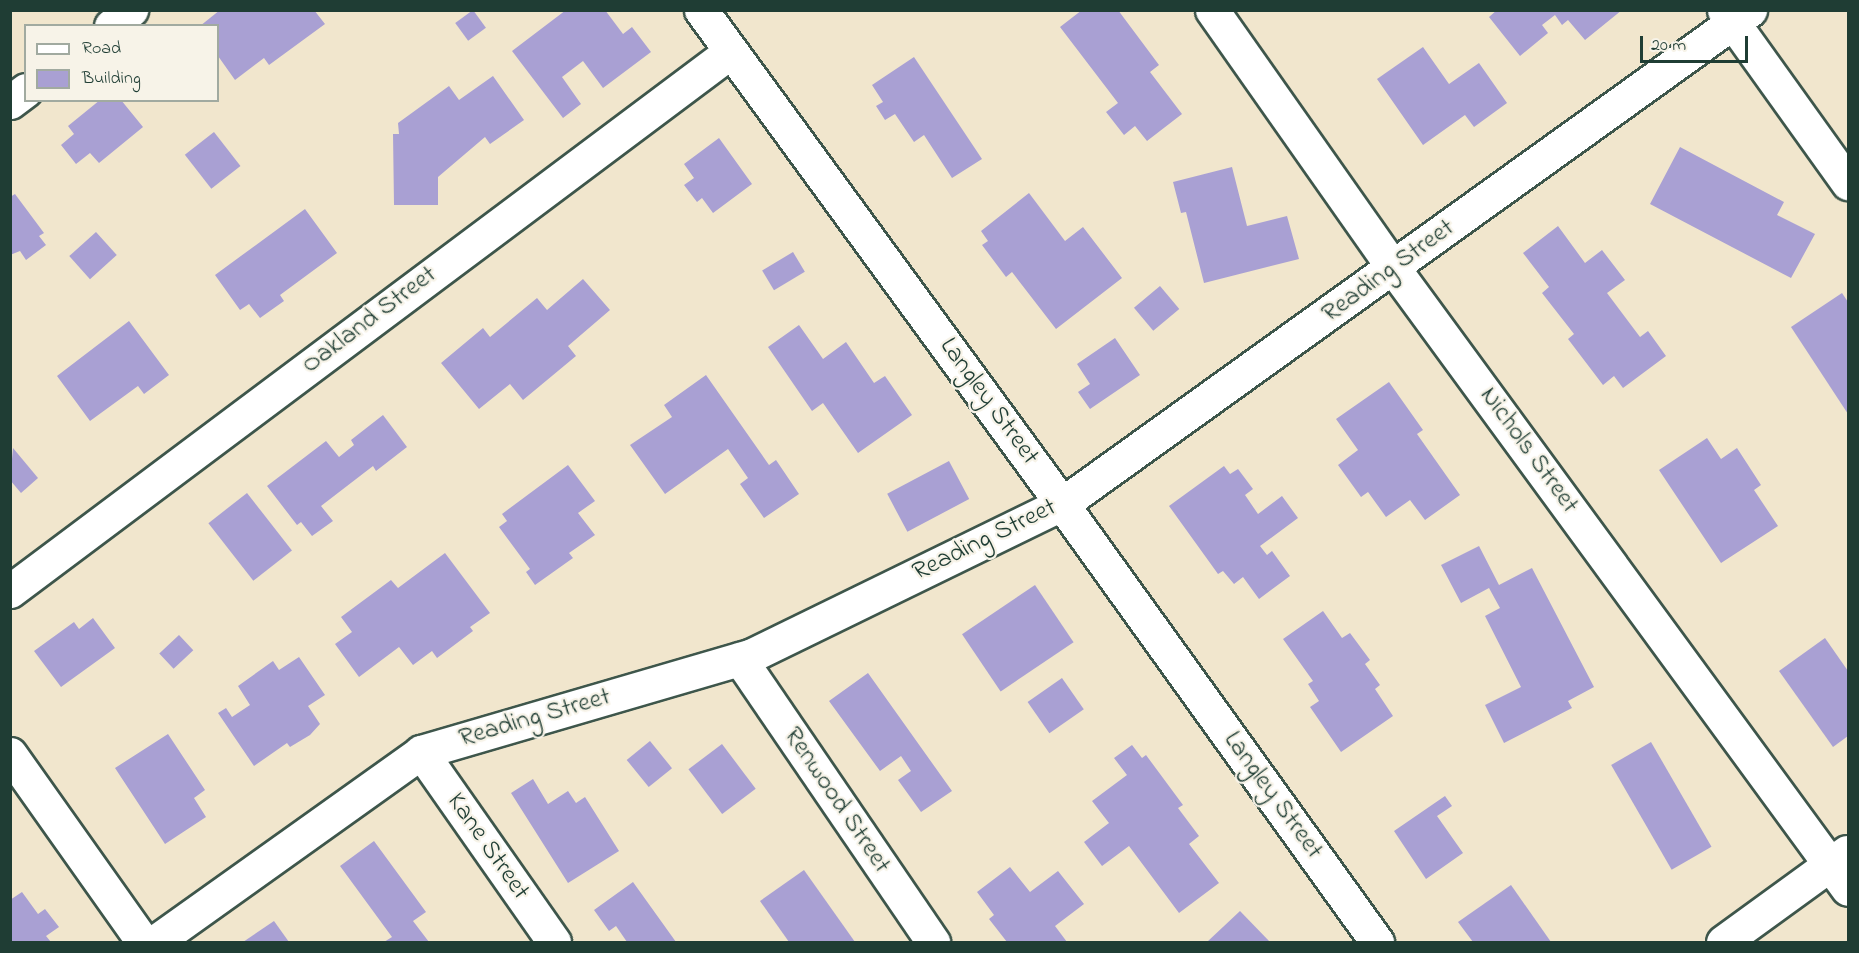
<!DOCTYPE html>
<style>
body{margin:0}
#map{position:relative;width:1859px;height:953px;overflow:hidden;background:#f1e6cd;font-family:"Indie Flower",sans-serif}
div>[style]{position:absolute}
.building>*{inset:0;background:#a9a0d3;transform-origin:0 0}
.roads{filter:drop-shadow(2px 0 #3e564b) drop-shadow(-2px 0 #3e564b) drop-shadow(0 2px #3e564b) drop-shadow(0 -2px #3e564b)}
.minor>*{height:33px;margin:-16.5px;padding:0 16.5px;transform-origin:16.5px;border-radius:16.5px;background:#fff}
span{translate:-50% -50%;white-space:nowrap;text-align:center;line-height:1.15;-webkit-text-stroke:4.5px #f7f3e8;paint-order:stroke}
.street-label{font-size:26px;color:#1f3d34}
.frame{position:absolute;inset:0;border:12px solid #1f3d34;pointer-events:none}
.legend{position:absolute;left:24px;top:24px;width:195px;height:78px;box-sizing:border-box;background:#f7f3e8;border:2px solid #a1aaa0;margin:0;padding:8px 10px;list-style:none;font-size:18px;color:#1f3d34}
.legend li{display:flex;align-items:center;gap:12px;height:30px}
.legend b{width:30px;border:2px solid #a1aaa0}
.scale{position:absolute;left:1640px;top:36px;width:108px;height:27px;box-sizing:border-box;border:3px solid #1f3d34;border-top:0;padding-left:8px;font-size:18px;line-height:21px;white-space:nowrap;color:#1f3d34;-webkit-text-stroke:4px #f7f3e8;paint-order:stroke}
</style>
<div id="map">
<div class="building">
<i style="clip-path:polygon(220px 10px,314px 10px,325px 24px,269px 65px,264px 58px,235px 80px,218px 56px,218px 26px,200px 26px)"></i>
<i style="left:473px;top:10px;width:22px;height:22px;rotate:54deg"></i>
<i style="clip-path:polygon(566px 10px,605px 10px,623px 34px,632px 27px,651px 52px,603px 88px,583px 61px,562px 77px,581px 104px,563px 118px,512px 51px)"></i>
<i style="clip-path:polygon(1082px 10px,1118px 10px,1159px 65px,1150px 72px,1182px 114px,1147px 141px,1135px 126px,1124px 135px,1106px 112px,1118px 103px,1060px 27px)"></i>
<i style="clip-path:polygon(1497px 10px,1622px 10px,1585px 40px,1568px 20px,1562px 25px,1555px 15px,1542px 25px,1548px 33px,1520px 56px,1489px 17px)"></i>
<i style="clip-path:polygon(1423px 47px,1449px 84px,1479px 63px,1507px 103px,1474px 127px,1465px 115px,1423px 145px,1377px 79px)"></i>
<i style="clip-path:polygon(914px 57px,982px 159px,952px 178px,924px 135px,914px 142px,895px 114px,885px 120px,876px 106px,883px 102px,872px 85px)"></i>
<i style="clip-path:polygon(493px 76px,524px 120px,490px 144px,485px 137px,438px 177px,438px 205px,394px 205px,393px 134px,399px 134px,398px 123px,449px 86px,459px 100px)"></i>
<i style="clip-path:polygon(100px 100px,121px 100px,143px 127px,99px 163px,90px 153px,76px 164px,61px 145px,74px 134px,68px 126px)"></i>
<i style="left:214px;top:132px;width:43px;height:37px;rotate:52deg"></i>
<i style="clip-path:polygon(719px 138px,752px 184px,713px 213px,702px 198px,697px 202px,684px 185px,694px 178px,684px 164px)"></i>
<i style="clip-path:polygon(1680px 147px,1784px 202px,1777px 215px,1815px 234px,1791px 278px,1650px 204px)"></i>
<i style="clip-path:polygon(1232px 167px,1247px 226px,1287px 216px,1299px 259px,1204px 283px,1186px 212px,1181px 213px,1173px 182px)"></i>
<i style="clip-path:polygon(1029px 193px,1065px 241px,1083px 227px,1122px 278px,1056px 329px,1012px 272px,1006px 277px,982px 245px,988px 241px,981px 231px)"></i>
<i style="clip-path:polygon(15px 194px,44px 233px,39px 236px,46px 245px,26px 260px,20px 251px,10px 255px,10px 197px)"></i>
<i style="clip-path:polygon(305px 209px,337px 253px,280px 295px,284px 301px,260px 318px,249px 304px,240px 310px,215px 275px)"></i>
<i style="clip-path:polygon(1558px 226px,1585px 263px,1602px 250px,1625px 280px,1607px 293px,1640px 337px,1648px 331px,1666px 356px,1623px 388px,1614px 376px,1603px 385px,1568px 339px,1574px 334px,1542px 293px,1549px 287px,1523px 253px)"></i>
<i style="left:96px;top:232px;width:31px;height:36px;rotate:48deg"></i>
<i style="left:793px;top:252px;width:23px;height:36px;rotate:59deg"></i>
<i style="clip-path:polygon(583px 279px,610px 310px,568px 346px,576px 356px,523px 400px,510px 384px,479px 409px,441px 363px,483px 328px,490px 337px,537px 298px,547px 310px)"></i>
<i style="left:1160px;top:286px;width:30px;height:34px;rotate:50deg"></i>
<i style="clip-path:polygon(1842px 293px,1848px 302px,1848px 414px,1791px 327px)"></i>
<i style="clip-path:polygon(129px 321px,169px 375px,144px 394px,138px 386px,90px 421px,57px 376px)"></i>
<i style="clip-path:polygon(799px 325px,823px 359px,846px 342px,874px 383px,885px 376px,912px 415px,858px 453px,823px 403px,812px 411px,768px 347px)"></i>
<i style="clip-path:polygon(1115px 338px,1140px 375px,1090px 409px,1078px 392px,1090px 384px,1077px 364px)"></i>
<i style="clip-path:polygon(706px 375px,769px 465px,776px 460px,799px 494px,764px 518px,740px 484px,748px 478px,728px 449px,665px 494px,630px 445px,672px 417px,664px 405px)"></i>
<i style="clip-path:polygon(1389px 382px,1423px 430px,1417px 434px,1460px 495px,1425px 520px,1410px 500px,1386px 517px,1368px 492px,1361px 497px,1338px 465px,1358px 450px,1336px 419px)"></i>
<i style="clip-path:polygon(383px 415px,407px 447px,376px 471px,373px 466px,321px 506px,333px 521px,312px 536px,301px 522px,297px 525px,267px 486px,326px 441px,339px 457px,354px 445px,351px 440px)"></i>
<i style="clip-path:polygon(1707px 438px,1721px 459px,1737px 448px,1761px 485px,1754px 490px,1778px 526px,1721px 563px,1659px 470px)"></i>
<i style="clip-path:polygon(13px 448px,38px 478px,21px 493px,10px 480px)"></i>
<i style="left:949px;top:461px;width:43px;height:70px;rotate:62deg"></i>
<i style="clip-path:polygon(568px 465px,595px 501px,578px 513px,595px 535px,569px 553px,573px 558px,535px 585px,526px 572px,530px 569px,499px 527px,507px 521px,502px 514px)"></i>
<i style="clip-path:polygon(1224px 466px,1230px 474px,1238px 469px,1253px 489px,1245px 495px,1258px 514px,1282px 496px,1298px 518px,1260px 546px,1267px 555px,1272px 551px,1290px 576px,1259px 599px,1243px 577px,1234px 584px,1223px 571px,1218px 574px,1169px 506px)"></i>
<i style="left:247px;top:493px;width:73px;height:49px;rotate:52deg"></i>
<i style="clip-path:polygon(1479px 546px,1499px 585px,1532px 568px,1594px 687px,1568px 701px,1572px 708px,1504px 743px,1485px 705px,1521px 687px,1485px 616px,1500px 608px,1489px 588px,1461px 603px,1441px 565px)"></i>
<i style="clip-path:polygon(445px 553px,490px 613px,470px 627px,473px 631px,437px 658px,432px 651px,413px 665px,399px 647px,359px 677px,335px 644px,352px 632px,341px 617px,391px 580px,398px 588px)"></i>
<i style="left:1035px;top:585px;width:69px;height:88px;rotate:56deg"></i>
<i style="clip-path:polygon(1323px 611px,1342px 638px,1350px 633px,1370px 660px,1365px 664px,1380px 685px,1375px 689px,1393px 716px,1341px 752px,1310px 707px,1319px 701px,1308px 684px,1313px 681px,1283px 639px)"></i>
<i style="clip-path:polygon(93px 618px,115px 648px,61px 687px,34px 651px,74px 622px,79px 629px)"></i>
<i style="left:179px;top:635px;width:21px;height:27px;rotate:47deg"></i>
<i style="clip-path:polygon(1825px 638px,1848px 671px,1848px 736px,1833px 747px,1779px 671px)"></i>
<i style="clip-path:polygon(299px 657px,325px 695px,308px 706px,320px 724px,310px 735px,290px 747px,287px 743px,254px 766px,218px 713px,226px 708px,232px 717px,250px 705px,238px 686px,273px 661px,279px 670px)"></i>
<i style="clip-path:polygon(868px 673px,952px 791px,921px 812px,898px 780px,911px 771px,901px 756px,880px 771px,829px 701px)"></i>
<i style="left:1062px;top:678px;width:38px;height:42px;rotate:55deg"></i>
<i style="clip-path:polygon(168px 734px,205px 790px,194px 798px,206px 817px,165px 844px,115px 768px)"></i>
<i style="left:650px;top:741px;width:35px;height:30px;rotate:51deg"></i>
<i style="left:1651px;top:742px;width:121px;height:46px;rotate:60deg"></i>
<i style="left:722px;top:744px;width:56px;height:42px;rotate:53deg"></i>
<i style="clip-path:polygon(1132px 745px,1142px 758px,1146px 755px,1183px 805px,1178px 808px,1199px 836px,1189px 844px,1219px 883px,1179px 913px,1129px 846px,1102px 866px,1084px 842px,1109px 823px,1092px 801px,1127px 775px,1114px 758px)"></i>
<i style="clip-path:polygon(533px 779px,548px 804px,568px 791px,576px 803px,585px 797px,619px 851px,568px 883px,511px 793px)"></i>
<i style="clip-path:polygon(1445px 796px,1452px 806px,1437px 816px,1463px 853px,1426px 879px,1394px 831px)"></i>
<i style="clip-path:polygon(374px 841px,426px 912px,413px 921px,429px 942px,384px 942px,392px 937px,340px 866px)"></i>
<i style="clip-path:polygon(1010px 867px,1030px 892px,1058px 871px,1084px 904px,1055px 926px,1067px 942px,1007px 942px,989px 919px,994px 915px,977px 892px)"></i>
<i style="clip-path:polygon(804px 870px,855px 942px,789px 942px,760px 901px)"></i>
<i style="clip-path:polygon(633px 882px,676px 942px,627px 942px,616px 926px,609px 931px,594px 910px)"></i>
<i style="clip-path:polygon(1511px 885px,1551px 942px,1473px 942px,1458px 922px)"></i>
<i style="clip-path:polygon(22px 892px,38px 914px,45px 909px,59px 927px,46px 936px,51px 942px,10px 942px,10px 900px)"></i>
<i style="clip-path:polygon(1240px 911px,1270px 942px,1207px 942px)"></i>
<i style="clip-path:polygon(274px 921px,289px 942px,243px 942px)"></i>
</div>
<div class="roads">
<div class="minor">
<i style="left:701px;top:10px;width:612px;rotate:53.84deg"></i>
<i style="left:1062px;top:504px;width:540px;rotate:54.28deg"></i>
<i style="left:1212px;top:10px;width:317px;rotate:54.9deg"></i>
<i style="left:1394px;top:269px;width:768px;rotate:53.79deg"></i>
<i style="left:1724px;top:10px;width:213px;rotate:54.4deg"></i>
<i style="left:111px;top:26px;width:26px;rotate:-39deg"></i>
<i style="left:10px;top:102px;width:20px;rotate:-37deg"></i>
<i style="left:10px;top:591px;width:899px;rotate:-36.82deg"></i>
<i style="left:740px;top:659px;width:343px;rotate:55.7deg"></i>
<i style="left:421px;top:752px;width:232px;rotate:55deg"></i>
<i style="left:10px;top:754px;width:230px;rotate:54.7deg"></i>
<i style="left:155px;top:942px;width:327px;rotate:-35.5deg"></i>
<i style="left:421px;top:752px;width:345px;rotate:-16.3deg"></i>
<i style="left:752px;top:655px;width:345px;rotate:-26deg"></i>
<i style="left:1062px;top:504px;width:847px;rotate:-35.68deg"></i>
<i style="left:1723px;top:942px;width:153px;rotate:-36deg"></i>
</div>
</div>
<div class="street-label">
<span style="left:1389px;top:272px;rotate:-36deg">Reading Street</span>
<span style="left:370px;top:321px;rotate:-37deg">Oakland Street</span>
<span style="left:988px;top:402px;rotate:54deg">Langley Street</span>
<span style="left:1528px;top:451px;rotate:54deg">Nichols Street</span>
<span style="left:985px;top:541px;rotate:-26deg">Reading Street</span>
<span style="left:535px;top:719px;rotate:-16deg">Reading Street</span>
<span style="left:1272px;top:796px;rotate:54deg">Langley Street</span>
<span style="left:836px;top:801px;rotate:56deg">Renwood Street</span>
<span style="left:487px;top:847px;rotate:55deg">Kane Street</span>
</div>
<div class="frame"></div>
<ul class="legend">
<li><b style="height:8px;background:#fff"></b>Road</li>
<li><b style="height:16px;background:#a9a0d3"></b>Building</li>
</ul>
<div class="scale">20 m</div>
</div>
